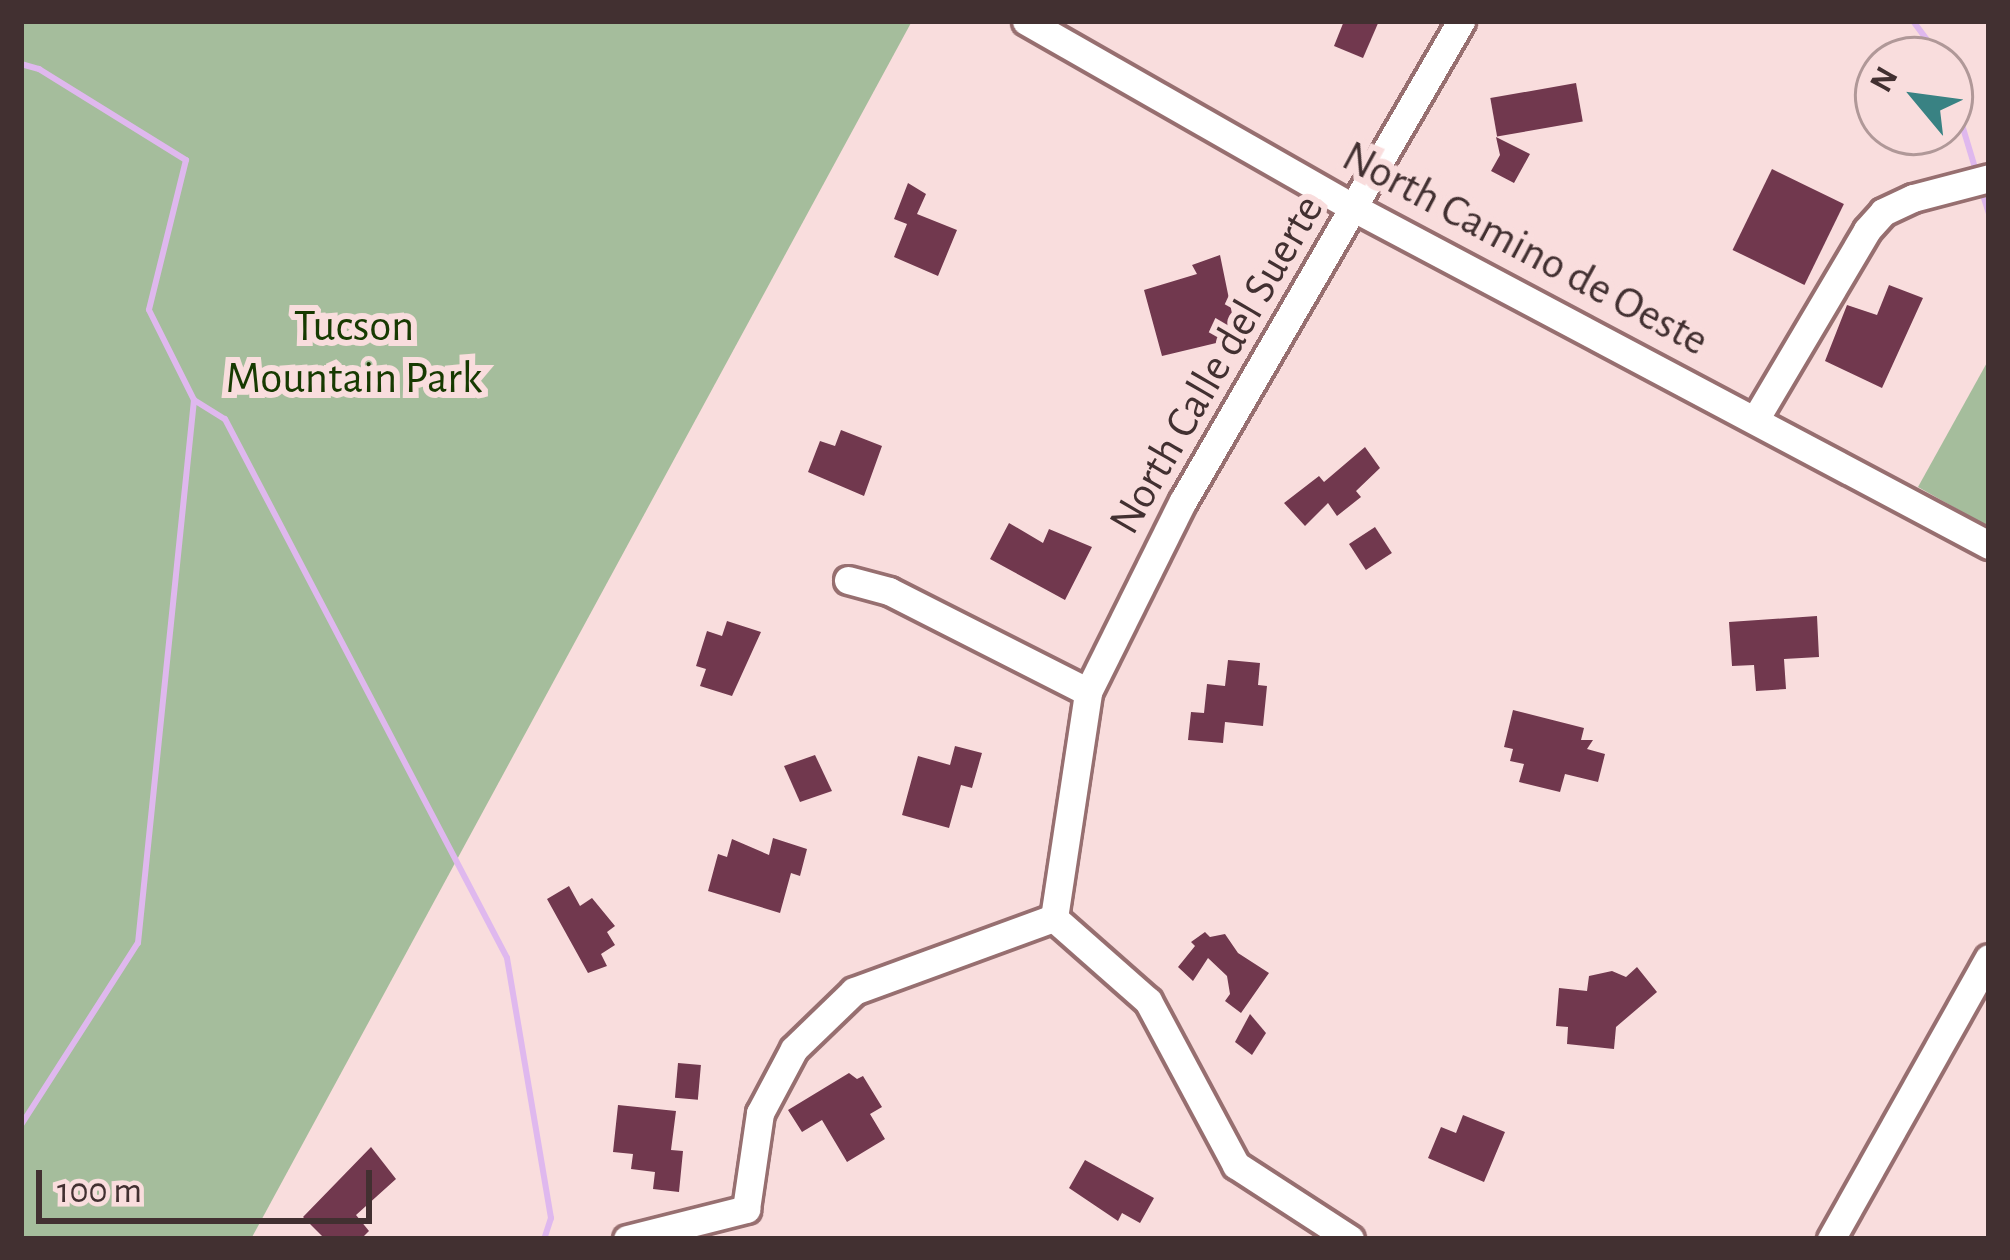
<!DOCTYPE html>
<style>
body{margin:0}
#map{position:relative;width:2010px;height:1260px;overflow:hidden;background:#f9dddd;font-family:"Alegreya Sans",sans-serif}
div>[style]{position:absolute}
.green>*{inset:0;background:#a5bd9c}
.stream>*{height:6px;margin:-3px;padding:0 3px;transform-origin:3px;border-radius:3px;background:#dfb8ee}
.building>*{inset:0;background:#71384e;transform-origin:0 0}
.roads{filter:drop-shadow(3px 0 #976f70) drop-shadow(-3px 0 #976f70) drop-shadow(0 3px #976f70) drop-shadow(0 -3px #976f70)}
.minor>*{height:27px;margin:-13.5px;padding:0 13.5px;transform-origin:13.5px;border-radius:13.5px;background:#fff}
span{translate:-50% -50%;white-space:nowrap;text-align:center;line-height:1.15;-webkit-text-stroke:12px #f9dddd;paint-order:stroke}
.street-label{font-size:45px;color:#423031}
.park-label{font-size:45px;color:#173a01}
.frame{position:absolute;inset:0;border:24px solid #423031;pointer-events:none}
.north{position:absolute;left:1854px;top:36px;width:120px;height:120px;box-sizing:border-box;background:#f9dddd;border:3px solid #b09898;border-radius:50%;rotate:299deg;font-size:33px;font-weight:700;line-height:48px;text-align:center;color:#423031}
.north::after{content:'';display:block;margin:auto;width:42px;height:54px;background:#398283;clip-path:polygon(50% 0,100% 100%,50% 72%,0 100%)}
.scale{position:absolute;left:36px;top:1170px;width:336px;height:54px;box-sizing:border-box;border:6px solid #423031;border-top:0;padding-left:15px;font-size:36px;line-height:42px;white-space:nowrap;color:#423031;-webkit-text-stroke:9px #f9dddd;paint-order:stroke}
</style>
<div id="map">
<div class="green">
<i style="clip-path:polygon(21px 21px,912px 21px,251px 1239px,21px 1239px)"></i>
<i style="clip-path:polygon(1989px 359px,1989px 527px,1918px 487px)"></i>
</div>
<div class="stream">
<i style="left:1913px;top:21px;width:49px;rotate:53.4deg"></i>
<i style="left:21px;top:64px;width:19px;rotate:16deg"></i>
<i style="left:39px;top:69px;width:173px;rotate:31.8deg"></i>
<i style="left:186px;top:160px;width:154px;rotate:103.9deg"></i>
<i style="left:149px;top:310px;width:101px;rotate:63.4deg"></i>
<i style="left:194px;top:400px;width:36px;rotate:32deg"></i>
<i style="left:225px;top:419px;width:608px;rotate:62.38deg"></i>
<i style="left:507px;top:958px;width:264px;rotate:80.4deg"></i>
<i style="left:551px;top:1218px;width:22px;rotate:108deg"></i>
<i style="left:1950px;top:85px;width:90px;rotate:73.2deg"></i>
<i style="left:1981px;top:189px;width:26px;rotate:72deg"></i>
<i style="left:21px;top:1125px;width:216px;rotate:-57.3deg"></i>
<i style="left:138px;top:943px;width:546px;rotate:-84.11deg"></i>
</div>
<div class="building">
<i style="clip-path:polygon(1344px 21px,1379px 21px,1363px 58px,1334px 46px)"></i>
<i style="left:1576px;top:83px;width:39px;height:87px;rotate:80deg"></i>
<i style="clip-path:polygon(1496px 137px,1530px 154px,1514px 183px,1491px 171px,1500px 155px)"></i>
<i style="left:1772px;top:169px;width:80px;height:90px;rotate:26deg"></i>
<i style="clip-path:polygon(908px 183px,926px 194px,917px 214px,957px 230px,938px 276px,894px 257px,907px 224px,894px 219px)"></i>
<i style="clip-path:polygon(1220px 255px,1237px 338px,1162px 356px,1144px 290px,1197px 274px,1192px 265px)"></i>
<i style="clip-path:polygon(1889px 285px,1923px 298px,1882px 388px,1825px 361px,1847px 305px,1877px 315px)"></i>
<i style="clip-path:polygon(841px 430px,882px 446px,864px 496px,808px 472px,820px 441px,835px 446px)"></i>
<i style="clip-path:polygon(1365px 447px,1380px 468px,1356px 491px,1361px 497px,1337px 516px,1328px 503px,1305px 526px,1284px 503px,1319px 476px,1324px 482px)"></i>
<i style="clip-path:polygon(1009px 523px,1043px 543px,1049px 529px,1092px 547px,1065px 600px,990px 559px)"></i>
<i style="left:1375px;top:527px;width:31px;height:31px;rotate:57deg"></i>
<i style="clip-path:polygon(1817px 616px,1819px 657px,1784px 659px,1786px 689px,1756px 691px,1754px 665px,1732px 666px,1729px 622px)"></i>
<i style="clip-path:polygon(727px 621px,761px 632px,732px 696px,700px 686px,706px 669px,696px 666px,707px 631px,722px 636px)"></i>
<i style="clip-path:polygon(1228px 660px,1260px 663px,1258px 685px,1267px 686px,1263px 726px,1225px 722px,1223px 743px,1188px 740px,1191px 712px,1204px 713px,1207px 684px,1225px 686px)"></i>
<i style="clip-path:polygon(1513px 710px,1584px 728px,1581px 740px,1593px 740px,1587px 749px,1605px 754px,1598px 782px,1565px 774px,1560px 792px,1519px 782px,1524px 764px,1510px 761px,1513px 749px,1504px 747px)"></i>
<i style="clip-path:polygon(955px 746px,982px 753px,972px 788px,961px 785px,949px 828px,902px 815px,918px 756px,950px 765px)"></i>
<i style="clip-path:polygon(815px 755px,832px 791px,800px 802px,784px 766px)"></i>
<i style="clip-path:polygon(773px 838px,807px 849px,800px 876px,791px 873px,780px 913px,708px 891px,718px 854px,727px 857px,732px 839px,769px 855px)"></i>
<i style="clip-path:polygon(569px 886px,580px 906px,592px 898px,615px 926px,607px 932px,615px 945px,601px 954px,607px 966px,588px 973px,547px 899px)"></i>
<i style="clip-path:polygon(1205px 932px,1210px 937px,1225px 934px,1238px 953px,1269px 973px,1241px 1013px,1225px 1001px,1230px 994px,1227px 976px,1208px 958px,1193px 981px,1178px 967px,1195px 946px,1191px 942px)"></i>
<i style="clip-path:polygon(1637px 967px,1657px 992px,1616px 1027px,1614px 1049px,1567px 1044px,1568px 1027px,1556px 1026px,1559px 988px,1587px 991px,1589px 976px,1612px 971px,1626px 977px)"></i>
<i style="clip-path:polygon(1250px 1014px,1266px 1033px,1252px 1055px,1235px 1042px)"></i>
<i style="left:678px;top:1063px;width:23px;height:35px;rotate:5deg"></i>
<i style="clip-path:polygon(849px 1073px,857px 1079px,863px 1076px,882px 1107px,870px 1114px,885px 1139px,847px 1162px,822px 1120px,802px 1132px,788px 1110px)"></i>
<i style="clip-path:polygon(618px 1105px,676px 1111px,671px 1150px,683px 1151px,679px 1192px,653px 1189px,655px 1172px,631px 1169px,633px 1154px,613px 1152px)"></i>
<i style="clip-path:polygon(1463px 1115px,1505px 1132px,1484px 1182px,1428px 1158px,1441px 1127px,1456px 1133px)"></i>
<i style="clip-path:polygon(371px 1147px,396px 1179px,356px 1215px,369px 1231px,361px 1239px,325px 1239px,303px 1217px)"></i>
<i style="clip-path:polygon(1085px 1160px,1154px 1198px,1140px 1223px,1122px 1213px,1118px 1221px,1069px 1188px)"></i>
</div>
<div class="roads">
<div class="minor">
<i style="left:1026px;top:21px;width:378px;rotate:29.7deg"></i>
<i style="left:1354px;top:208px;width:719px;rotate:27.96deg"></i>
<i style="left:1756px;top:418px;width:218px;rotate:-59.4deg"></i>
<i style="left:1867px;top:230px;width:24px;rotate:-48deg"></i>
<i style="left:1883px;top:212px;width:33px;rotate:-25deg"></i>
<i style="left:1913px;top:198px;width:79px;rotate:-14.7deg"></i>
<i style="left:848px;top:580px;width:42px;rotate:15deg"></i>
<i style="left:889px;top:591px;width:223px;rotate:26.9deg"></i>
<i style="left:627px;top:1239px;width:123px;rotate:-14.1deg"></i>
<i style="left:746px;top:1209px;width:97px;rotate:-81.7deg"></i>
<i style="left:760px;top:1113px;width:72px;rotate:-62deg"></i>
<i style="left:794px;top:1049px;width:83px;rotate:-44deg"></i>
<i style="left:854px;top:991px;width:213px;rotate:-20.1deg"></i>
<i style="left:1350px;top:1239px;width:136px;rotate:-147deg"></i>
<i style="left:1236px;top:1165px;width:186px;rotate:-118.2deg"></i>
<i style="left:1148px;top:1001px;width:125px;rotate:-138.6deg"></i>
<i style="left:1054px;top:918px;width:229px;rotate:-81.4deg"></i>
<i style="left:1088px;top:692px;width:213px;rotate:-63.6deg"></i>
<i style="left:1183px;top:501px;width:555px;rotate:-59.92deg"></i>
<i style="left:1831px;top:1239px;width:322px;rotate:-60.7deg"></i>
</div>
</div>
<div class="street-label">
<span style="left:1525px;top:249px;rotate:28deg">North Camino de Oeste</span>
<span style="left:1217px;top:365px;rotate:-60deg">North Calle del Suerte</span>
</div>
<div class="park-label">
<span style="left:354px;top:353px">Tucson<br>Mountain Park</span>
</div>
<div class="frame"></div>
<div class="north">N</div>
<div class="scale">100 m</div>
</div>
